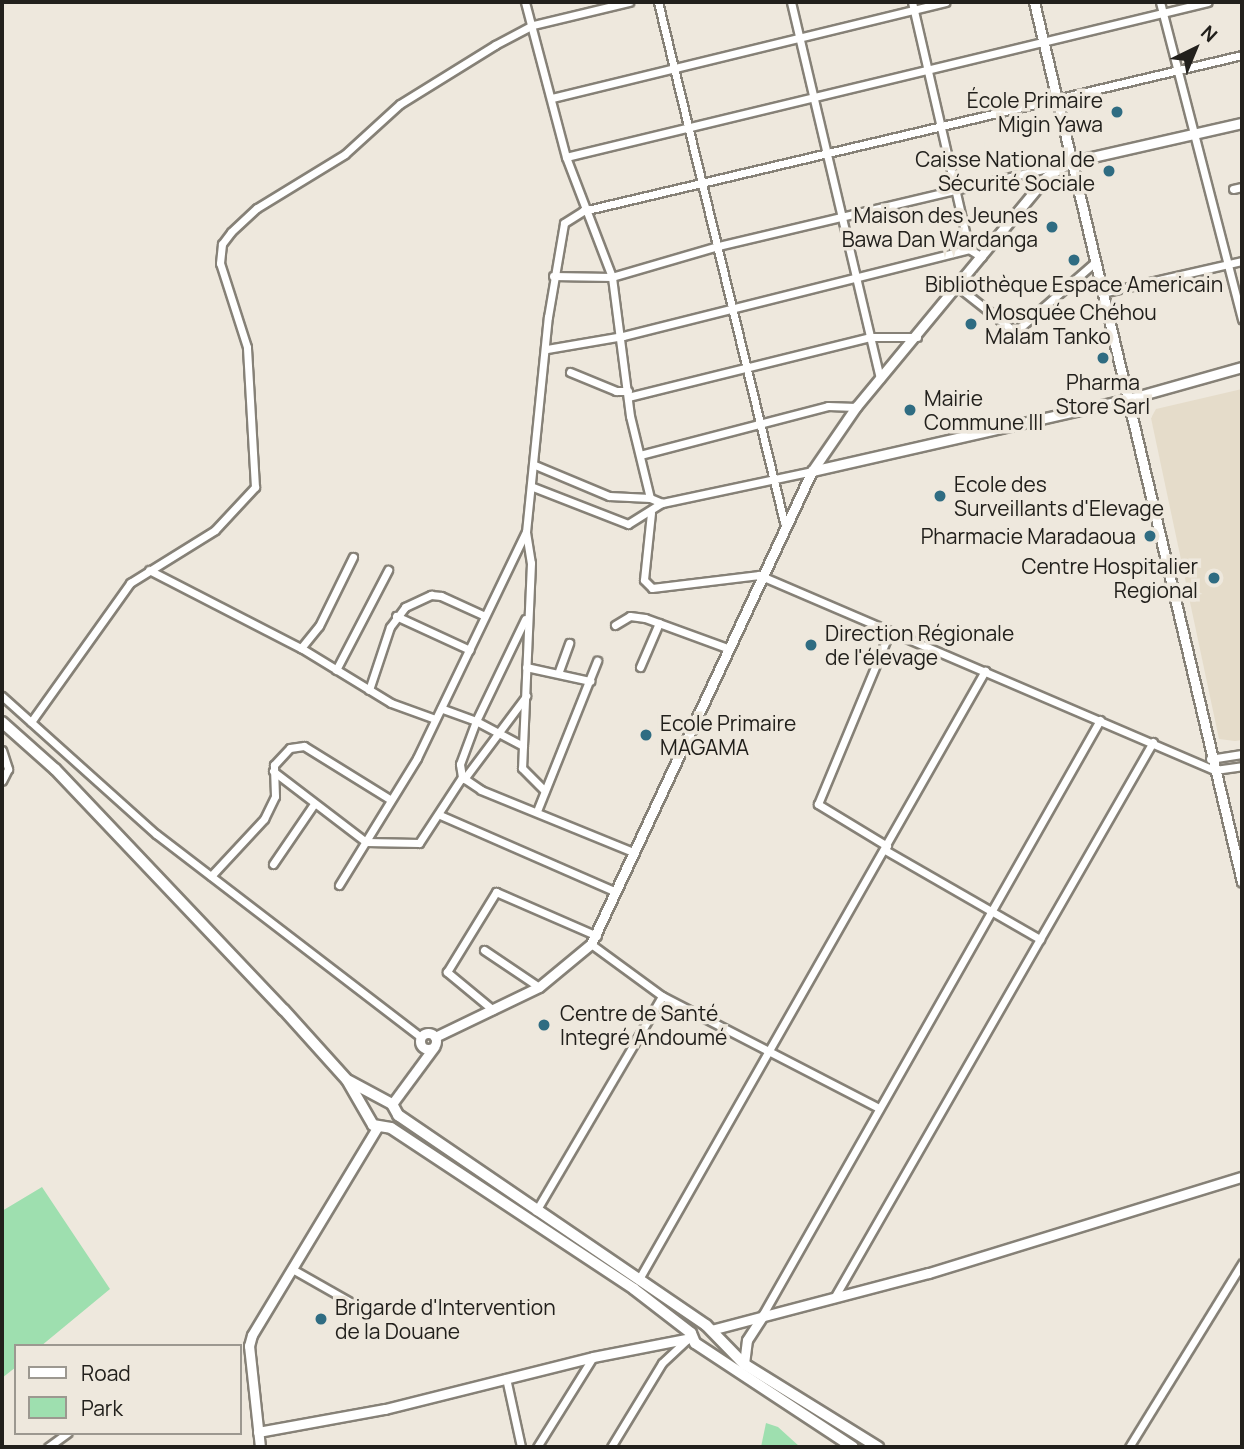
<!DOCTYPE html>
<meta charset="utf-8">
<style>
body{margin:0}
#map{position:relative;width:1244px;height:1449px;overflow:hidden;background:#eee8dd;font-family:Manrope,sans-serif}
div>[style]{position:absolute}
.built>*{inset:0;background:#e5dcca}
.green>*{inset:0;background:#9edfaf}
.roads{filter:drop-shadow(2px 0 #868177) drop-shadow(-2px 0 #868177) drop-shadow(0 2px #868177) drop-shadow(0 -2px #868177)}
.minor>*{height:7px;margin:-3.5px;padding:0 3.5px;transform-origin:3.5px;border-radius:3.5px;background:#fff}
.tertiary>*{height:9px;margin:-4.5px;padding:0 4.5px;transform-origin:4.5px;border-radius:4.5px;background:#fff}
.tertiary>.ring{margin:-4.5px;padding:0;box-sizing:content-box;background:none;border:9px solid #fff;border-radius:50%}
.secondary>*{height:10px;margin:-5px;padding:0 5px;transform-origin:5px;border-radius:5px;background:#fff}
.dots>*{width:19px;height:19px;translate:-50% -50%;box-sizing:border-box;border:4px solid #eee8dd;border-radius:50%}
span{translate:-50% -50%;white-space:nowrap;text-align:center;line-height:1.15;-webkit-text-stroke:7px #eee8dd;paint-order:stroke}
.poi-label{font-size:21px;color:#22201c}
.right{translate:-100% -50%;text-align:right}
.left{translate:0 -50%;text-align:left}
.frame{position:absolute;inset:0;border:4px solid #22201c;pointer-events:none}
.legend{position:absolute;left:14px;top:1344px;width:228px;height:91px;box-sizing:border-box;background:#eee8dd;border:2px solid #9c9890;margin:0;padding:9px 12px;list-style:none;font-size:21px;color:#22201c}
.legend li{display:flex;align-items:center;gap:14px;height:35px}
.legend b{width:35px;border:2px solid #9c9890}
.north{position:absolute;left:1160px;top:14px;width:70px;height:70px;-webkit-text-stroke:5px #eee8dd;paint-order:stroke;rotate:43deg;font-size:19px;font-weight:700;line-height:28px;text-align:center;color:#22201c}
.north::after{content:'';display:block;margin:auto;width:24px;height:32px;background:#22201c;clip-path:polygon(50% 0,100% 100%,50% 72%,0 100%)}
</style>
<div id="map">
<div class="built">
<i style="clip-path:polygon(1242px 389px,1242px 740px,1235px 741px,1219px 739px,1151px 418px,1156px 409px)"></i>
</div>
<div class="green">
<i style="clip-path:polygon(42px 1187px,110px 1289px,41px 1346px,16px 1346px,16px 1367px,2px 1378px,2px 1211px)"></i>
<i style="clip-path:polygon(766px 1423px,778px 1427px,800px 1447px,761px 1447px)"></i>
</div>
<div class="roads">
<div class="minor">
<i style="left:525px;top:2px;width:160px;rotate:75.2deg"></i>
<i style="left:566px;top:157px;width:129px;rotate:69deg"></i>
<i style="left:612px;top:277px;width:59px;rotate:-179deg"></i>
<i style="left:658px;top:2px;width:535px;rotate:76.38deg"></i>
<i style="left:791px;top:2px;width:387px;rotate:76.7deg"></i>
<i style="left:912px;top:2px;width:253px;rotate:77deg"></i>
<i style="left:969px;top:249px;width:15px;rotate:32deg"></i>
<i style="left:1160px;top:2px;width:328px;rotate:75.5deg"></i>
<i style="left:552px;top:98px;width:405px;rotate:-13.7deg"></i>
<i style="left:566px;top:157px;width:660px;rotate:-13.57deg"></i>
<i style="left:1233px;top:189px;width:9px;rotate:-13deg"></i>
<i style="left:958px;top:287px;width:73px;rotate:38.3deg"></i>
<i style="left:1015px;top:332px;width:105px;rotate:-41.1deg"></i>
<i style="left:1102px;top:293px;width:144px;rotate:-12.9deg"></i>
<i style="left:547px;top:349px;width:77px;rotate:-9.7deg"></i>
<i style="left:623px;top:336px;width:357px;rotate:-14.1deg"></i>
<i style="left:570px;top:372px;width:50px;rotate:22.4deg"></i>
<i style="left:616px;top:391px;width:12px"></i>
<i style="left:628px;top:397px;width:250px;rotate:-13.9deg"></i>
<i style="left:871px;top:337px;width:46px"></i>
<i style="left:640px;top:455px;width:194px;rotate:-14.6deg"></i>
<i style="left:828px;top:406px;width:28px;rotate:2deg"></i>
<i style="left:533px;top:487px;width:102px;rotate:21.3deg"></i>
<i style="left:628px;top:524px;width:40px;rotate:-32deg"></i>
<i style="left:662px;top:503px;width:13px;rotate:-157deg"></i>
<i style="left:650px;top:498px;width:41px;rotate:-177.2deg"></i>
<i style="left:609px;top:496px;width:80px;rotate:-157.3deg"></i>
<i style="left:650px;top:498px;width:84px;rotate:-103.7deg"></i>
<i style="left:630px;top:416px;width:140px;rotate:-97.4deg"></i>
<i style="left:612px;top:277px;width:110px;rotate:-16.3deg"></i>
<i style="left:718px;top:246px;width:348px;rotate:-13.3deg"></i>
<i style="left:662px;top:503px;width:153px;rotate:-12deg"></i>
<i style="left:651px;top:513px;width:67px;rotate:96deg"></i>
<i style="left:644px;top:580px;width:11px;rotate:45deg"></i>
<i style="left:652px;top:588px;width:108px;rotate:-6.9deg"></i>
<i style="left:759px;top:575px;width:496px;rotate:23.2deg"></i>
<i style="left:1215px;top:770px;width:27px;rotate:-8deg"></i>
<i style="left:526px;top:532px;width:31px;rotate:81deg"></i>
<i style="left:531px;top:563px;width:205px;rotate:92.5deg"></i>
<i style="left:522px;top:768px;width:31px;rotate:45deg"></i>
<i style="left:149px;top:570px;width:171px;rotate:27.2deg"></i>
<i style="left:301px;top:648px;width:105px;rotate:31.4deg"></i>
<i style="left:391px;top:703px;width:47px;rotate:20deg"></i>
<i style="left:396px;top:616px;width:81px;rotate:24.7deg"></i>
<i style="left:615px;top:625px;width:17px;rotate:-31deg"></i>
<i style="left:630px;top:616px;width:15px;rotate:8deg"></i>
<i style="left:645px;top:618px;width:87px;rotate:20.1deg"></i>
<i style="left:301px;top:648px;width:28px;rotate:-51deg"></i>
<i style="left:319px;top:626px;width:77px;rotate:-63.8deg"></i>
<i style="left:526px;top:667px;width:66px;rotate:12.3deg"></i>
<i style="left:640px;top:667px;width:48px;rotate:-66.6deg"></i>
<i style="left:336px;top:670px;width:113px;rotate:-62.5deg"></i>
<i style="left:559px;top:671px;width:30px;rotate:-70deg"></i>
<i style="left:369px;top:690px;width:66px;rotate:-71.6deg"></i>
<i style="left:390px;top:627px;width:25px;rotate:-53deg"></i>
<i style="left:405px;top:607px;width:29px;rotate:-25deg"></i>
<i style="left:431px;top:595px;width:10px;rotate:6deg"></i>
<i style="left:441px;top:596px;width:48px;rotate:24.4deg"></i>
<i style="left:2px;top:696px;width:207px;rotate:41.9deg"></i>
<i style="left:156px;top:834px;width:334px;rotate:37.5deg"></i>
<i style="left:31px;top:722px;width:171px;rotate:-54.5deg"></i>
<i style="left:130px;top:583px;width:100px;rotate:-31.9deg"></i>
<i style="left:215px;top:530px;width:59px;rotate:-47.1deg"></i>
<i style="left:255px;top:487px;width:140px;rotate:-93.3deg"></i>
<i style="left:247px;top:347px;width:88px;rotate:-107.8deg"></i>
<i style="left:220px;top:263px;width:19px;rotate:-84deg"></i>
<i style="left:222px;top:244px;width:15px;rotate:-53deg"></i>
<i style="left:231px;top:232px;width:35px;rotate:-43deg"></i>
<i style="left:257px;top:208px;width:103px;rotate:-31.5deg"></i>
<i style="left:345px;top:154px;width:74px;rotate:-42.3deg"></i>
<i style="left:400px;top:104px;width:112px;rotate:-31.8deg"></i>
<i style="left:495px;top:45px;width:43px;rotate:-27.8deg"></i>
<i style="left:533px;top:25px;width:99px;rotate:-13.5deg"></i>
<i style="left:523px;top:746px;width:53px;rotate:-152deg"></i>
<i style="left:476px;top:721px;width:113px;rotate:-64.3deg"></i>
<i style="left:2px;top:750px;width:20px;rotate:72deg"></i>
<i style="left:8px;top:769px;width:13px;rotate:117deg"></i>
<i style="left:1210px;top:759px;width:32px;rotate:-9deg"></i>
<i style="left:273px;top:771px;width:117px;rotate:37.4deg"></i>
<i style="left:366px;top:842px;width:53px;rotate:1.1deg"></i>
<i style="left:419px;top:843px;width:79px;rotate:-56.9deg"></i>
<i style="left:462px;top:777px;width:13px;rotate:-99deg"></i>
<i style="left:460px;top:764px;width:46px;rotate:-69.6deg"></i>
<i style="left:476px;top:721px;width:37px;rotate:-160deg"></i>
<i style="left:462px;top:777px;width:23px;rotate:34deg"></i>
<i style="left:481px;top:790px;width:166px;rotate:22.2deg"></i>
<i style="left:464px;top:779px;width:104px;rotate:-53.2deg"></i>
<i style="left:537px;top:811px;width:162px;rotate:-68.2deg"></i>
<i style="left:440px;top:815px;width:192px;rotate:23.6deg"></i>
<i style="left:887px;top:846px;width:81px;rotate:-148.7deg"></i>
<i style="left:818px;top:804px;width:187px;rotate:-67.4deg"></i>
<i style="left:885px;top:850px;width:179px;rotate:29.9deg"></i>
<i style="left:273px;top:864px;width:73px;rotate:-55.7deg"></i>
<i style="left:211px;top:876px;width:78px;rotate:-47.1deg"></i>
<i style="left:264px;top:819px;width:25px;rotate:-64deg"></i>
<i style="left:275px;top:796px;width:31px;rotate:-92deg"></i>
<i style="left:274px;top:765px;width:23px;rotate:-47deg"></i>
<i style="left:290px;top:748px;width:14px;rotate:-8deg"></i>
<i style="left:304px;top:746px;width:102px;rotate:31.8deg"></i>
<i style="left:339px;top:885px;width:149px;rotate:-58.4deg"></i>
<i style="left:417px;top:758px;width:251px;rotate:-64.3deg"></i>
<i style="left:526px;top:532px;width:216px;rotate:-84.2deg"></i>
<i style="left:548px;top:317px;width:95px;rotate:-80.3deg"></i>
<i style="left:564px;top:223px;width:22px;rotate:-32deg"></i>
<i style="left:583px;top:211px;width:677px;rotate:-13.32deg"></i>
<i style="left:591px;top:944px;width:88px;rotate:36.2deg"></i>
<i style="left:662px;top:996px;width:244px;rotate:27.3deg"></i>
<i style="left:484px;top:950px;width:66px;rotate:33.9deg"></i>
<i style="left:493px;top:1010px;width:60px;rotate:-140.4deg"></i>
<i style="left:447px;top:972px;width:94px;rotate:-58.5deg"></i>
<i style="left:496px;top:892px;width:110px;rotate:23.5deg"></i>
<i style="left:536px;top:1211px;width:249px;rotate:-59.6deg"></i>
<i style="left:294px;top:1270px;width:75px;rotate:29.6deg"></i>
<i style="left:639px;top:1279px;width:700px;rotate:-60.36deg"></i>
<i style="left:834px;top:1298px;width:641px;rotate:-60.16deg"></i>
<i style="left:763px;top:1314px;width:683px;rotate:-60.43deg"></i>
<i style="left:506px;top:1378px;width:71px;rotate:77.7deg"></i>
<i style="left:48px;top:1447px;width:24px;rotate:-36deg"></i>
<i style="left:537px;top:1447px;width:106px;rotate:-58.1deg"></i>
<i style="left:611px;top:1447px;width:98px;rotate:-58.7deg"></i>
<i style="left:662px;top:1363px;width:34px;rotate:-43deg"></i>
<i style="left:1129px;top:1447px;width:216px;rotate:-58.4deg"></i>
</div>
<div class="tertiary">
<i style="left:1034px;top:2px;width:904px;rotate:76.7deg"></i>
<i style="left:812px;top:471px;width:324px;rotate:-12.8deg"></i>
<i style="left:1128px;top:399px;width:118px;rotate:-15.7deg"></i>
<i class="ring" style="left:420px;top:1033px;width:7px;height:7px"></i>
<i style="left:435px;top:1037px;width:115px;rotate:-25.7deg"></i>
<i style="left:539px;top:987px;width:67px;rotate:-39.6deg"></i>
<i style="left:591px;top:944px;width:522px;rotate:-64.96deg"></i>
<i style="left:812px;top:471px;width:78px;rotate:-55.5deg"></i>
<i style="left:856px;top:407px;width:298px;rotate:-50.4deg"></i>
<i style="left:1046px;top:177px;width:28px;rotate:-32deg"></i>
<i style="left:1070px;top:162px;width:176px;rotate:-12.8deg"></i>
<i style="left:392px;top:1104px;width:71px;rotate:-53.6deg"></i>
<i style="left:711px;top:1330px;width:225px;rotate:-14.7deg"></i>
<i style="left:929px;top:1273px;width:327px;rotate:-17.1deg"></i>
<i style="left:744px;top:1364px;width:24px;rotate:-83deg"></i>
<i style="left:747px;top:1340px;width:30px;rotate:-57deg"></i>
<i style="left:258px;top:1432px;width:129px;rotate:-10.3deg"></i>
<i style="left:385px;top:1409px;width:214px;rotate:-14deg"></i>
<i style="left:593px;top:1357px;width:100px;rotate:-11deg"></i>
<i style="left:260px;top:1447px;width:102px;rotate:-96.2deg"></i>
<i style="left:249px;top:1346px;width:11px;rotate:-75deg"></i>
<i style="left:252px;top:1335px;width:242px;rotate:-58.9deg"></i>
</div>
<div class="secondary">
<i style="left:2px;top:722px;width:71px;rotate:41.6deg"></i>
<i style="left:55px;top:769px;width:332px;rotate:46.5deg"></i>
<i style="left:284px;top:1010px;width:94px;rotate:48deg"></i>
<i style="left:347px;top:1080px;width:52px;rotate:60deg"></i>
<i style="left:373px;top:1125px;width:18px;rotate:9deg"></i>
<i style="left:391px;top:1128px;width:291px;rotate:33.5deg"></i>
<i style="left:634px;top:1289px;width:72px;rotate:37.7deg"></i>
<i style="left:691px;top:1333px;width:11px;rotate:68deg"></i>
<i style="left:695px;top:1343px;width:189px;rotate:33.4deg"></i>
<i style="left:349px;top:1081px;width:49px;rotate:28.1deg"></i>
<i style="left:392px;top:1104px;width:13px;rotate:61deg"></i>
<i style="left:398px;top:1115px;width:373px;rotate:34.3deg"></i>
<i style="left:706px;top:1325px;width:54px;rotate:45.7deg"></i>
<i style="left:744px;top:1364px;width:158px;rotate:31.8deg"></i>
</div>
</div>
<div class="dots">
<i style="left:1117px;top:112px;background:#2f6c82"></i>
<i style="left:1109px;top:171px;background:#2f6c82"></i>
<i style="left:1052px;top:227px;background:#2f6c82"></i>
<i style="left:1074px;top:260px;background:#2f6c82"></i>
<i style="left:971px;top:324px;background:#2f6c82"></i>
<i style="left:1103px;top:358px;background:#2f6c82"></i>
<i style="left:910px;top:410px;background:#2f6c82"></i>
<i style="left:940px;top:496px;background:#2f6c82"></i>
<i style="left:1150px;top:536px;background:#2f6c82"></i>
<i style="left:1214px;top:578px;background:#2f6c82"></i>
<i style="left:811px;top:645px;background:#2f6c82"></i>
<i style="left:646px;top:735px;background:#2f6c82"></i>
<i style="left:544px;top:1025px;background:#2f6c82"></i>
<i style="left:321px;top:1319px;background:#2f6c82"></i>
</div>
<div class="poi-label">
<span class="right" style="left:1103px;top:112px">École Primaire<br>Migin Yawa</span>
<span class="right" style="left:1095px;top:171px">Caisse National de<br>Sécurité Sociale</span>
<span class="right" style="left:1038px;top:227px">Maison des Jeunes<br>Bawa Dan Wardanga</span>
<span style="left:1074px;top:284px">Bibliothèque Espace Americain</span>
<span class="left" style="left:985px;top:324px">Mosquée Chéhou<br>Malam Tanko</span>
<span style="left:1103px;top:394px">Pharma<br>Store Sarl</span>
<span class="left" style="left:924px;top:410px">Mairie<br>Commune III</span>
<span class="left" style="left:954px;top:496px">Ecole des<br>Surveillants d'Elevage</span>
<span class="right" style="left:1136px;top:536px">Pharmacie Maradaoua</span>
<span class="right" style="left:1198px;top:578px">Centre Hospitalier<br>Regional</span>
<span class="left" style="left:825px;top:645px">Direction Régionale<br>de l'élevage</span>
<span class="left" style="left:660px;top:735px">Ecole Primaire<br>MAGAMA</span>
<span class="left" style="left:560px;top:1025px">Centre de Santé<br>Integré Andoumé</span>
<span class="left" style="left:335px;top:1319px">Brigarde d'Intervention<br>de la Douane</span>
</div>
<div class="frame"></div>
<ul class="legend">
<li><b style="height:9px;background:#fff"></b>Road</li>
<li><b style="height:19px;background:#9edfaf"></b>Park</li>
</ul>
<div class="north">N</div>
</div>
